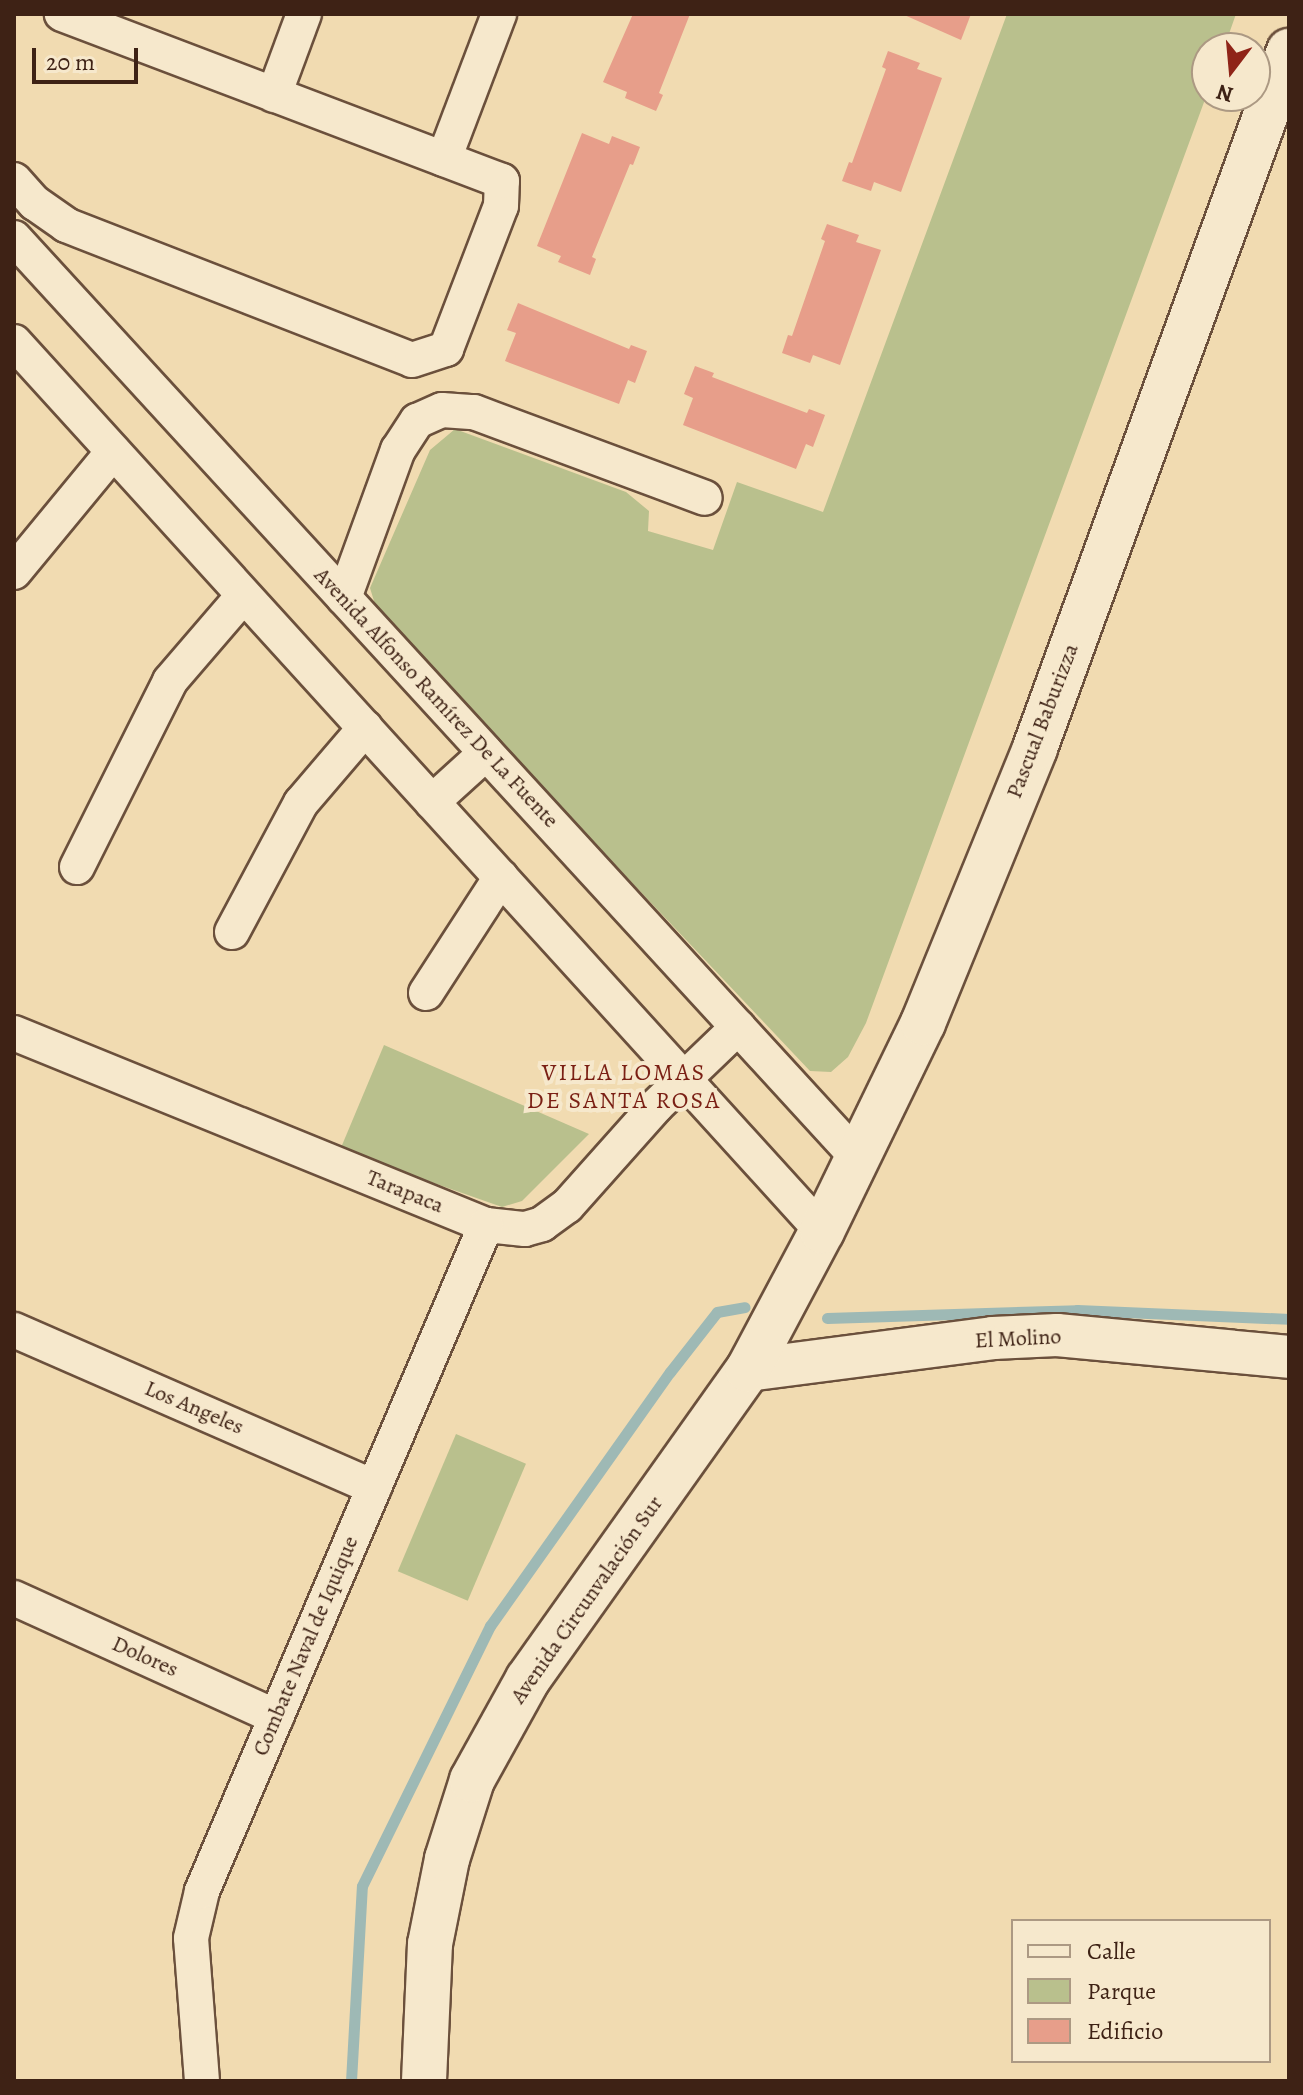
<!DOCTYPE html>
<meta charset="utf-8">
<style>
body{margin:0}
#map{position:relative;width:1303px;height:2095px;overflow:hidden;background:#f1dbb1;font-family:Alegreya,serif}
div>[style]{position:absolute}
.green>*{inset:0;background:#b9c08d;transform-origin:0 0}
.stream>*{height:11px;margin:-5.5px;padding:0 5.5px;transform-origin:5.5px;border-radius:5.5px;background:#9eb9b5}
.building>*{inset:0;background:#e79e8a}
.roads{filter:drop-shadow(2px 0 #6b503c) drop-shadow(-2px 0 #6b503c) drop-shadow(0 2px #6b503c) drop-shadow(0 -2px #6b503c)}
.minor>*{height:34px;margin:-17px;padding:0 17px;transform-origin:17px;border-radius:17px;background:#f6e8cc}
.tertiary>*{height:42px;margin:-21px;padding:0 21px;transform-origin:21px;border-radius:21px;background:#f6e8cc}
.secondary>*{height:44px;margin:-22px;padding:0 22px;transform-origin:22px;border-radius:22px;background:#f6e8cc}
span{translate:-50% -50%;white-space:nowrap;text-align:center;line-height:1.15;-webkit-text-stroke:8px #f6e8cc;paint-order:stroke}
.street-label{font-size:22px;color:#3e2215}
.neighbourhood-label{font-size:24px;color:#7a1f14;letter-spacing:2px}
.frame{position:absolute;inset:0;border:16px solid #3e2215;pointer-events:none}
.legend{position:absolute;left:1011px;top:1919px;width:260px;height:144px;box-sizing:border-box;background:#f6e8cc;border:2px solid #ac9983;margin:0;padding:10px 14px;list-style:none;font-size:24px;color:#3e2215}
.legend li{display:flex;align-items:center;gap:16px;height:40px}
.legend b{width:40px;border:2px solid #ac9983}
.north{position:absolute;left:1191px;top:32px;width:80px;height:80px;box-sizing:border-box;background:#f6e8cc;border:2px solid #ac9983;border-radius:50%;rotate:196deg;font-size:22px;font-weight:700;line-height:32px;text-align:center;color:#3e2215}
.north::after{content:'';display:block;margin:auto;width:28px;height:36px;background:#8f2418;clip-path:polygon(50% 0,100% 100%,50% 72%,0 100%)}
.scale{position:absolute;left:32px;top:48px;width:106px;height:36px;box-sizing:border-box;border:4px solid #3e2215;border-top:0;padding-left:10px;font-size:24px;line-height:28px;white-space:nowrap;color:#3e2215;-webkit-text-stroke:6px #f6e8cc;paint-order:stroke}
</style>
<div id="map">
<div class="green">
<i style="clip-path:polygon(1007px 14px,1236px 14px,1224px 48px,1207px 48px,1207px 94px,866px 1023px,848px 1057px,831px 1072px,810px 1071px,378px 614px,370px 588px,430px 450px,455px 429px,626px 492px,649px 511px,648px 531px,713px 550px,737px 482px,823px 512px)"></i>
<i style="clip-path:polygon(384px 1045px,589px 1134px,522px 1201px,502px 1207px,340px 1150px)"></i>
<i style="left:456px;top:1434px;width:76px;height:149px;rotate:23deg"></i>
</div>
<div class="stream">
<i style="left:827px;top:1318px;width:250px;rotate:-1.8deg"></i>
<i style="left:1077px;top:1310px;width:212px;rotate:2.4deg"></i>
<i style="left:351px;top:2081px;width:195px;rotate:-86.8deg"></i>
<i style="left:362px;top:1886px;width:290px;rotate:-63.8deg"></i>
<i style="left:490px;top:1626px;width:311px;rotate:-54.7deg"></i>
<i style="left:670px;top:1372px;width:76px;rotate:-51.9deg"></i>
<i style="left:717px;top:1312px;width:28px;rotate:-10deg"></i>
</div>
<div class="building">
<i style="clip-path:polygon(633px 14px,690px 14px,659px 93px,663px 95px,656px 111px,625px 98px,627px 92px,603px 82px)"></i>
<i style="clip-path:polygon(902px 14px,971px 14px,961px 40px)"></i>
<i style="clip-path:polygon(888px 51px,920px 63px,917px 69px,942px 78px,901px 192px,874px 182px,871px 191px,842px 181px,849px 162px,852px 163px,886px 69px,882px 67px)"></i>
<i style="clip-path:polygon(582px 133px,609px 144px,612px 136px,640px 147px,633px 165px,630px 164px,592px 257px,596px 259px,590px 275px,558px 262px,561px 256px,537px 246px)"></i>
<i style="clip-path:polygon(827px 224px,859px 235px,856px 242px,881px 250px,840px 365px,813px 355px,810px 363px,782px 353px,788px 335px,792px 336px,825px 241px,821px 239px)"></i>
<i style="clip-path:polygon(518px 303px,629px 349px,631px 345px,647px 351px,635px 383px,628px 380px,619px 404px,505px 361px,516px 333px,507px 330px)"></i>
<i style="clip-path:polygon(695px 366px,714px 373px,712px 377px,807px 413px,809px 409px,825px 415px,813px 447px,806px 444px,796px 469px,683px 425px,693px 398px,684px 394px)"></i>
</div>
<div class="roads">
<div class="minor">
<i style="left:274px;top:95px;width:86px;rotate:-69.7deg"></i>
<i style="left:444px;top:159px;width:155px;rotate:-69.2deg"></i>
<i style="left:14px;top:180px;width:31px;rotate:48deg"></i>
<i style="left:35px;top:203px;width:38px;rotate:35deg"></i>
<i style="left:66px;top:225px;width:371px;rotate:21.3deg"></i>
<i style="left:412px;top:360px;width:36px;rotate:-18deg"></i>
<i style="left:446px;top:349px;width:153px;rotate:-69deg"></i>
<i style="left:501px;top:206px;width:25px;rotate:-88deg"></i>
<i style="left:502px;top:181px;width:471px;rotate:-159.2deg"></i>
<i style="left:14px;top:238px;width:1248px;rotate:47.47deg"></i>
<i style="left:14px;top:342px;width:1201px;rotate:47.73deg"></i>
<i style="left:14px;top:572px;width:156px;rotate:-50.5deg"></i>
<i style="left:344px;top:598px;width:158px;rotate:-70deg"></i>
<i style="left:398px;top:450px;width:35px;rotate:-57deg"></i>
<i style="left:417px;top:421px;width:27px;rotate:-24deg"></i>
<i style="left:442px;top:410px;width:32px;rotate:4deg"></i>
<i style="left:474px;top:412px;width:246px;rotate:20.4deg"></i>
<i style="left:432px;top:802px;width:73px;rotate:-42.2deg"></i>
<i style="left:77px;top:867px;width:208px;rotate:-63.4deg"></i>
<i style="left:170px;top:681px;width:113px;rotate:-49.3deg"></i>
<i style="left:232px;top:932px;width:146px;rotate:-61.9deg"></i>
<i style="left:301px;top:803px;width:99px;rotate:-49.5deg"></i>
<i style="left:426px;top:993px;width:138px;rotate:-57.1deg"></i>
<i style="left:14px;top:1033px;width:510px;rotate:22.14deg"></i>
<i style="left:486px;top:1225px;width:39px;rotate:6deg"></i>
<i style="left:525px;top:1229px;width:18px;rotate:-16deg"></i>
<i style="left:542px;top:1224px;width:31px;rotate:-36deg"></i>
<i style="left:567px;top:1206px;width:134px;rotate:-48.3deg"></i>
<i style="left:656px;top:1106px;width:114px;rotate:-43.9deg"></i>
<i style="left:14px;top:1330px;width:393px;rotate:23.6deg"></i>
<i style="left:14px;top:1598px;width:288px;rotate:24.4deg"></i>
<i style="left:202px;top:2081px;width:143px;rotate:-94.4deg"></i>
<i style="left:191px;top:1938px;width:48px;rotate:-76.8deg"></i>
<i style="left:202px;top:1891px;width:724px;rotate:-66.91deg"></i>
</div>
<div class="tertiary">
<i style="left:748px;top:1370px;width:247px;rotate:-7.4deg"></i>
<i style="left:993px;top:1338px;width:64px;rotate:-2.7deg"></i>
<i style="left:1057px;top:1335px;width:233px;rotate:5.4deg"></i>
</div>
<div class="secondary">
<i style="left:424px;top:2081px;width:137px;rotate:-87.5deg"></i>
<i style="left:430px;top:1944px;width:87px;rotate:-78.7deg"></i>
<i style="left:447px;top:1859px;width:83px;rotate:-72.4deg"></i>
<i style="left:472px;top:1780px;width:115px;rotate:-61deg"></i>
<i style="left:528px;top:1679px;width:379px;rotate:-54.6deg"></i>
<i style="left:748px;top:1370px;width:157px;rotate:-62deg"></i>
<i style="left:822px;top:1231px;width:231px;rotate:-64.1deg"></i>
<i style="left:923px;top:1023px;width:297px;rotate:-67.8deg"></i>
<i style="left:1035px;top:748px;width:742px;rotate:-69.98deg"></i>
</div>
</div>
<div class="street-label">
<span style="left:436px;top:698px;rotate:47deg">Avenida Alfonso Ramírez De La Fuente</span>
<span style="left:1043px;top:721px;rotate:-69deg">Pascual Baburizza</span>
<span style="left:405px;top:1192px;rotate:22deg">Tarapaca</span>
<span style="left:1018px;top:1339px;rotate:-3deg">El Molino</span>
<span style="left:194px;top:1408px;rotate:23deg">Los Angeles</span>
<span style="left:587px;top:1600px;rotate:-55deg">Avenida Circunvalación Sur</span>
<span style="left:306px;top:1646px;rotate:-67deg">Combate Naval de Iquique</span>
<span style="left:145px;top:1657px;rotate:24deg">Dolores</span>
</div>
<div class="neighbourhood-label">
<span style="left:624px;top:1087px">VILLA LOMAS<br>DE SANTA ROSA</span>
</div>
<div class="frame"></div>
<ul class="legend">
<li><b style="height:10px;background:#f6e8cc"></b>Calle</li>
<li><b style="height:22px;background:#b9c08d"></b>Parque</li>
<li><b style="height:22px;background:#e79e8a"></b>Edificio</li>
</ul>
<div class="north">N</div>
<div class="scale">20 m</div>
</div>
